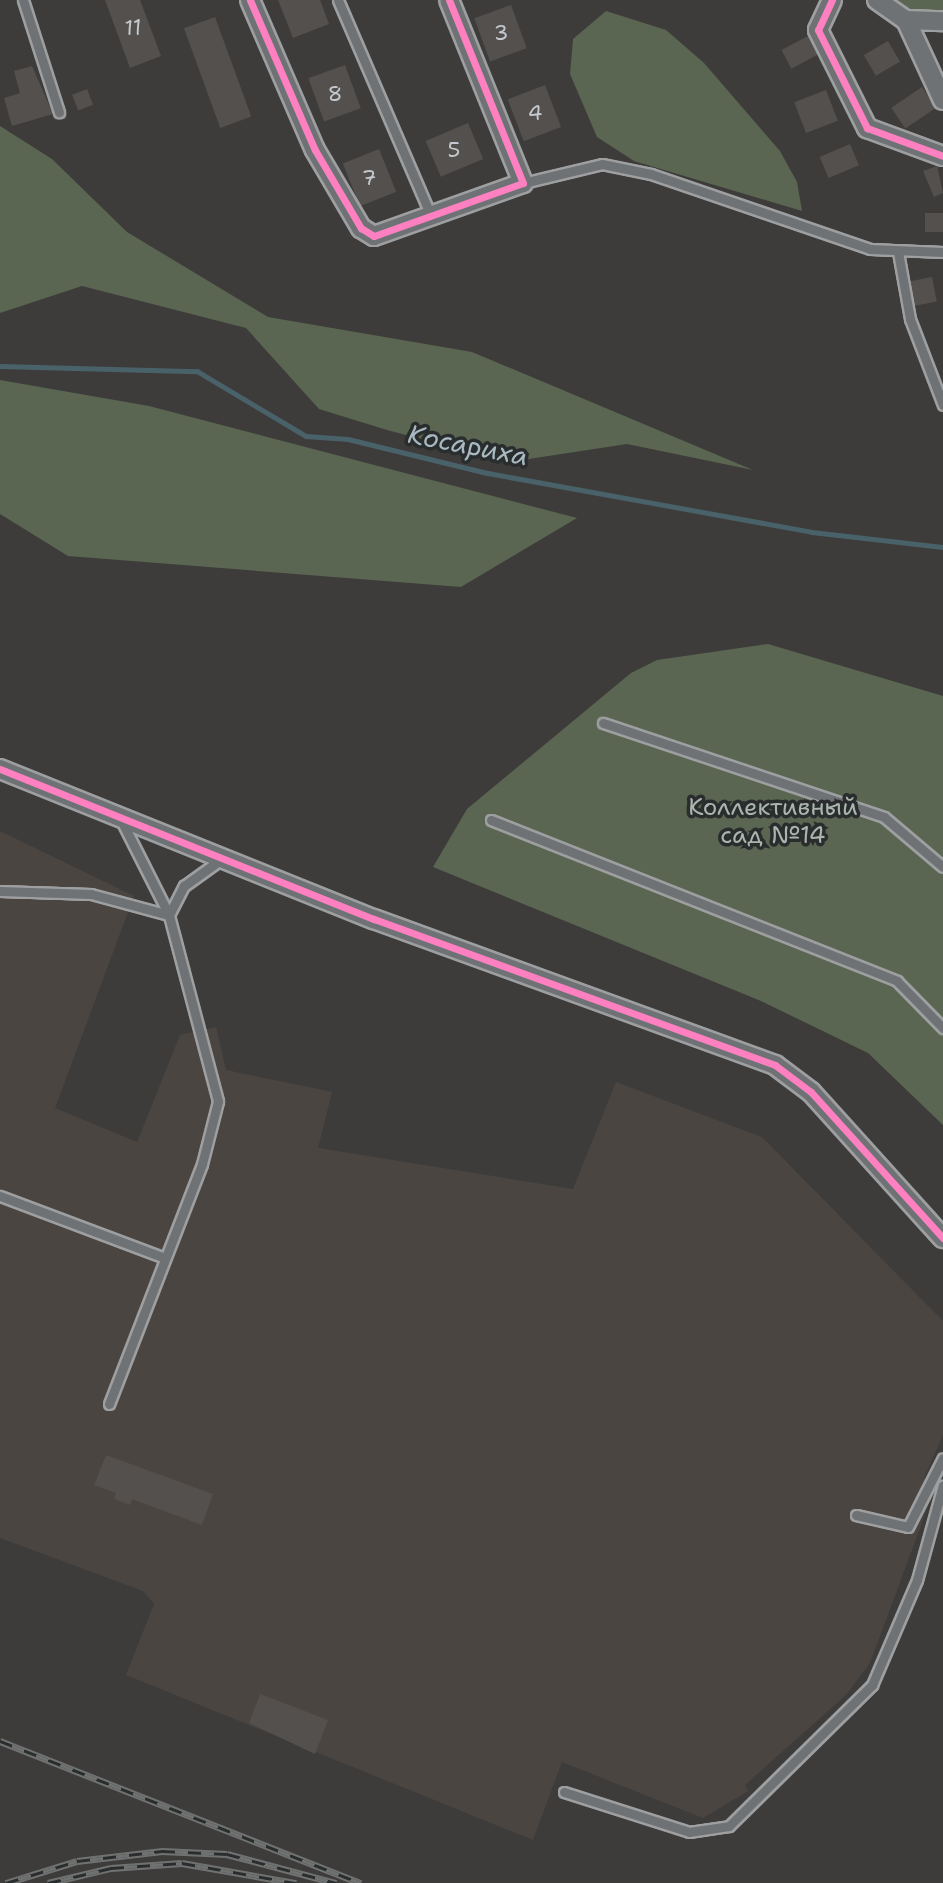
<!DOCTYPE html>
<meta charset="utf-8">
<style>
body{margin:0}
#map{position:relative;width:943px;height:1883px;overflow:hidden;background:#3d3c3b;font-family:"Shantell Sans",sans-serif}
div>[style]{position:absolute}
.built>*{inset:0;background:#4a4541}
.green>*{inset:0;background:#5a6651}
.stream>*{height:4.5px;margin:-2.25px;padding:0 2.25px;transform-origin:2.25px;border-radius:2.25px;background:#496269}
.building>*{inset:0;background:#54504e;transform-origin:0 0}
.roads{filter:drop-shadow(2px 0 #9e9fa0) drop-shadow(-2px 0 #9e9fa0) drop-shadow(0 2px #9e9fa0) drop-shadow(0 -2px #9e9fa0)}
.lane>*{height:9px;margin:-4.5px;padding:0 4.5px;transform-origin:4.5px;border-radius:4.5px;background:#6f7275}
.street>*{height:18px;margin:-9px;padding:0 9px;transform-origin:9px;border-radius:9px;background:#6f7275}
.rail>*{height:7px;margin-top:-3.5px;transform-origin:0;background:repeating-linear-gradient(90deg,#2a2d2e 0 13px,#707272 0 26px);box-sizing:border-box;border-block:2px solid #707272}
.cycleway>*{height:7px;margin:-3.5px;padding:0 3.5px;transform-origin:3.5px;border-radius:3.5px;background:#ff80c0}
span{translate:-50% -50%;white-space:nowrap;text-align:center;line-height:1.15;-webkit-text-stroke:7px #2a2d2e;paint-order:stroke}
.number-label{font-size:21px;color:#c3c9ce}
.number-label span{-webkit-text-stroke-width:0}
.park-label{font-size:24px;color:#aab5ae}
.water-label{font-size:26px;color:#a9b9c1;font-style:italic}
</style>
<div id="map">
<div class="built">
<i style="clip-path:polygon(0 831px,134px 896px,55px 1108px,137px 1142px,180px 1035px,216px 1027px,226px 1070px,332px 1092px,318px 1148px,573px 1189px,616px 1082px,762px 1137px,943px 1321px,943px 1435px,924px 1478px,936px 1485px,870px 1663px,846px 1695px,745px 1785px,748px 1791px,703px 1818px,562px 1762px,533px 1840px,126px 1675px,154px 1604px,143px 1591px,0 1538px)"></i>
</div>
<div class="green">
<i style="clip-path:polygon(891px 0,943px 0,943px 16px,906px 15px)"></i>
<i style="clip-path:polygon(606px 11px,666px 30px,704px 63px,780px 151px,797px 182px,802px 211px,634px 161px,597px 137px,570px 74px,573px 39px)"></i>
<i style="clip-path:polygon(0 126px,52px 159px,127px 232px,268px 317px,472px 352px,753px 470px,627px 444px,509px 462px,387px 430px,319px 409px,246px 328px,82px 286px,0 313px)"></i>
<i style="clip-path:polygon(0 380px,149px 406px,577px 518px,461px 587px,68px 556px,0 514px)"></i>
<i style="clip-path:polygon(768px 644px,943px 696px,943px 1125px,868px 1053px,761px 1001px,433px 867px,467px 809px,631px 673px,657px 660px)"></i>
</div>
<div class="stream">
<i style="left:0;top:366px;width:197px;rotate:1.5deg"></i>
<i style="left:197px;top:371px;width:127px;rotate:30.8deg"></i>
<i style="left:306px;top:436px;width:42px;rotate:4.1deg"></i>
<i style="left:348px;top:439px;width:144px;rotate:13.7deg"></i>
<i style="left:488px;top:473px;width:329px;rotate:10.3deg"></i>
<i style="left:812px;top:532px;width:132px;rotate:6.5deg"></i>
</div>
<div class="building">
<i style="clip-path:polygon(105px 0,140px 0,161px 56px,130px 68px)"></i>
<i style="clip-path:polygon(278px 0,320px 0,329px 24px,293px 38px)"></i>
<i style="left:511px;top:5px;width:46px;height:39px;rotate:70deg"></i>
<i style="left:215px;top:17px;width:106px;height:33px;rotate:70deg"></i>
<i style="left:808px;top:36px;width:21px;height:30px;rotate:62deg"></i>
<i style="left:888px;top:41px;width:24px;height:28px;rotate:60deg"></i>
<i style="left:345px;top:65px;width:46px;height:39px;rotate:70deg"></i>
<i style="clip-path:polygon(32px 66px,53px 114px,12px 126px,4px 98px,20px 93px,14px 71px)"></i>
<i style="left:545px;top:85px;width:45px;height:40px;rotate:69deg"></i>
<i style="left:922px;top:87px;width:25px;height:37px;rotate:56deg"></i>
<i style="left:87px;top:89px;width:17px;height:16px;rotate:69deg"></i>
<i style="left:826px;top:90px;width:33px;height:34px;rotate:69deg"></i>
<i style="left:468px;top:123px;width:39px;height:46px;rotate:67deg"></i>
<i style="left:850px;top:144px;width:23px;height:33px;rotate:67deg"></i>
<i style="left:379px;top:149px;width:46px;height:39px;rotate:68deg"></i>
<i style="clip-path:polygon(937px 166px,943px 193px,934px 197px,923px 171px)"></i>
<i style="left:943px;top:213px;width:19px;height:18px;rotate:90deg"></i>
<i style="left:932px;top:277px;width:25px;height:27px;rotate:79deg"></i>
<i style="clip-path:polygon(106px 1455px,213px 1494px,202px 1525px,132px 1499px,130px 1505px,114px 1499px,116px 1493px,94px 1485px)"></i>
<i style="clip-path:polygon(260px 1694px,328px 1720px,315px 1754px,249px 1723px)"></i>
</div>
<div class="roads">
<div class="lane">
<i style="left:23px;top:0;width:118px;rotate:72.2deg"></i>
<i style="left:338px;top:0;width:235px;rotate:66.7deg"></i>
<i style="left:523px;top:183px;width:81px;rotate:-13.5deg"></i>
<i style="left:602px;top:164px;width:50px;rotate:11.5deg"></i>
<i style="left:651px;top:174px;width:231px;rotate:18.9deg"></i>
<i style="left:870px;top:249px;width:73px;rotate:2.4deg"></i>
<i style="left:898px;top:252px;width:68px;rotate:79.8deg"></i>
<i style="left:910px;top:319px;width:92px;rotate:69deg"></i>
<i style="left:603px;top:723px;width:296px;rotate:18.5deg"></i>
<i style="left:884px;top:817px;width:77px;rotate:40.3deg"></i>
<i style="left:491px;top:820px;width:437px;rotate:21.6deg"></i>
<i style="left:897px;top:981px;width:66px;rotate:45.6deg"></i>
<i style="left:0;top:891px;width:91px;rotate:1.9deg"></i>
<i style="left:91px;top:894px;width:81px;rotate:15.1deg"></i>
<i style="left:169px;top:915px;width:33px;rotate:-63deg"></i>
<i style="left:184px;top:886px;width:48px;rotate:-35.7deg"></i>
<i style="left:0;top:1196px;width:176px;rotate:20.6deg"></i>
<i style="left:109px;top:1404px;width:257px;rotate:-68.8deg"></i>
<i style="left:202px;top:1164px;width:65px;rotate:-75.7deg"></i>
<i style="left:218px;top:1101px;width:192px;rotate:-104.8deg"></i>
<i style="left:169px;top:915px;width:106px;rotate:-116.8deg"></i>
<i style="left:856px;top:1515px;width:53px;rotate:13deg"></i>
<i style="left:908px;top:1527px;width:77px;rotate:-63.1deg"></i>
<i style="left:564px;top:1792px;width:131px;rotate:17.7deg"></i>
<i style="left:689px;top:1832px;width:40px;rotate:-8.5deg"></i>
<i style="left:729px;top:1826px;width:201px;rotate:-44.6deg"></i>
<i style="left:872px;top:1685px;width:114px;rotate:-66.8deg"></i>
<i style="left:917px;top:1580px;width:98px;rotate:-74.7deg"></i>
</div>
<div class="street">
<i style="left:250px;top:0;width:163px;rotate:66.6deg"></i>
<i style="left:315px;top:150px;width:91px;rotate:59.5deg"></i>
<i style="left:361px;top:228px;width:15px;rotate:32deg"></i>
<i style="left:374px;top:236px;width:158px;rotate:-19.6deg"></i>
<i style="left:523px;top:183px;width:197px;rotate:-112deg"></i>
<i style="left:832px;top:0;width:33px;rotate:115deg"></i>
<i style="left:818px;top:30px;width:110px;rotate:63.4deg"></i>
<i style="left:867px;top:128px;width:81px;rotate:20.2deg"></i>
<i style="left:877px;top:0;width:35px;rotate:35deg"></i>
<i style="left:906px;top:20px;width:88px;rotate:65.2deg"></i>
<i style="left:906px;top:20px;width:37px;rotate:2deg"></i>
<i style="left:0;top:769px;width:403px;rotate:21.9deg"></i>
<i style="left:374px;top:919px;width:427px;rotate:20deg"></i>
<i style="left:775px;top:1065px;width:45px;rotate:36.9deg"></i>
<i style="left:811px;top:1092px;width:197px;rotate:47.9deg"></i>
</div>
</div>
<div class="rail">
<i style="left:0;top:1741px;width:388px;rotate:21.5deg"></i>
<i style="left:6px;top:1883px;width:74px;rotate:-17.2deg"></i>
<i style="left:77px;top:1861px;width:86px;rotate:-6.7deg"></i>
<i style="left:162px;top:1851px;width:65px;rotate:2.6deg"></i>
<i style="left:227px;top:1854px;width:113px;rotate:14.9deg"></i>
<i style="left:48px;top:1883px;width:65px;rotate:-13.4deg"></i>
<i style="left:111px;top:1868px;width:71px;rotate:-4deg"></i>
<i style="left:182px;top:1863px;width:116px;rotate:10deg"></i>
</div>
<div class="cycleway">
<i style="left:250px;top:0;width:163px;rotate:66.6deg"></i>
<i style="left:315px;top:150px;width:91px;rotate:59.5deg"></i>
<i style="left:361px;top:228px;width:15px;rotate:32deg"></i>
<i style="left:374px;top:236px;width:158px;rotate:-19.6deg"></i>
<i style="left:523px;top:183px;width:197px;rotate:-112deg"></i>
<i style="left:832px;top:0;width:33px;rotate:115deg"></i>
<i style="left:818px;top:30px;width:110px;rotate:63.4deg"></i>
<i style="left:867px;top:128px;width:81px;rotate:20.2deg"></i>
<i style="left:0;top:769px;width:403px;rotate:21.9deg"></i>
<i style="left:374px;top:919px;width:427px;rotate:20deg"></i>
<i style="left:775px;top:1065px;width:45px;rotate:36.9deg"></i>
<i style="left:811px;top:1092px;width:197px;rotate:47.9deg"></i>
</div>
<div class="number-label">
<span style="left:133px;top:28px">11</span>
<span style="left:501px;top:33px">3</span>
<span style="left:335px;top:94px">8</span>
<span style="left:535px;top:113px">4</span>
<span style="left:454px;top:150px">5</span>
<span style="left:369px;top:178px">7</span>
</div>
<div class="park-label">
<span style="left:773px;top:822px">Коллективный<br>сад №14</span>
</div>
<div class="water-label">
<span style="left:468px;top:445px;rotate:11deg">Косариха</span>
</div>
</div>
